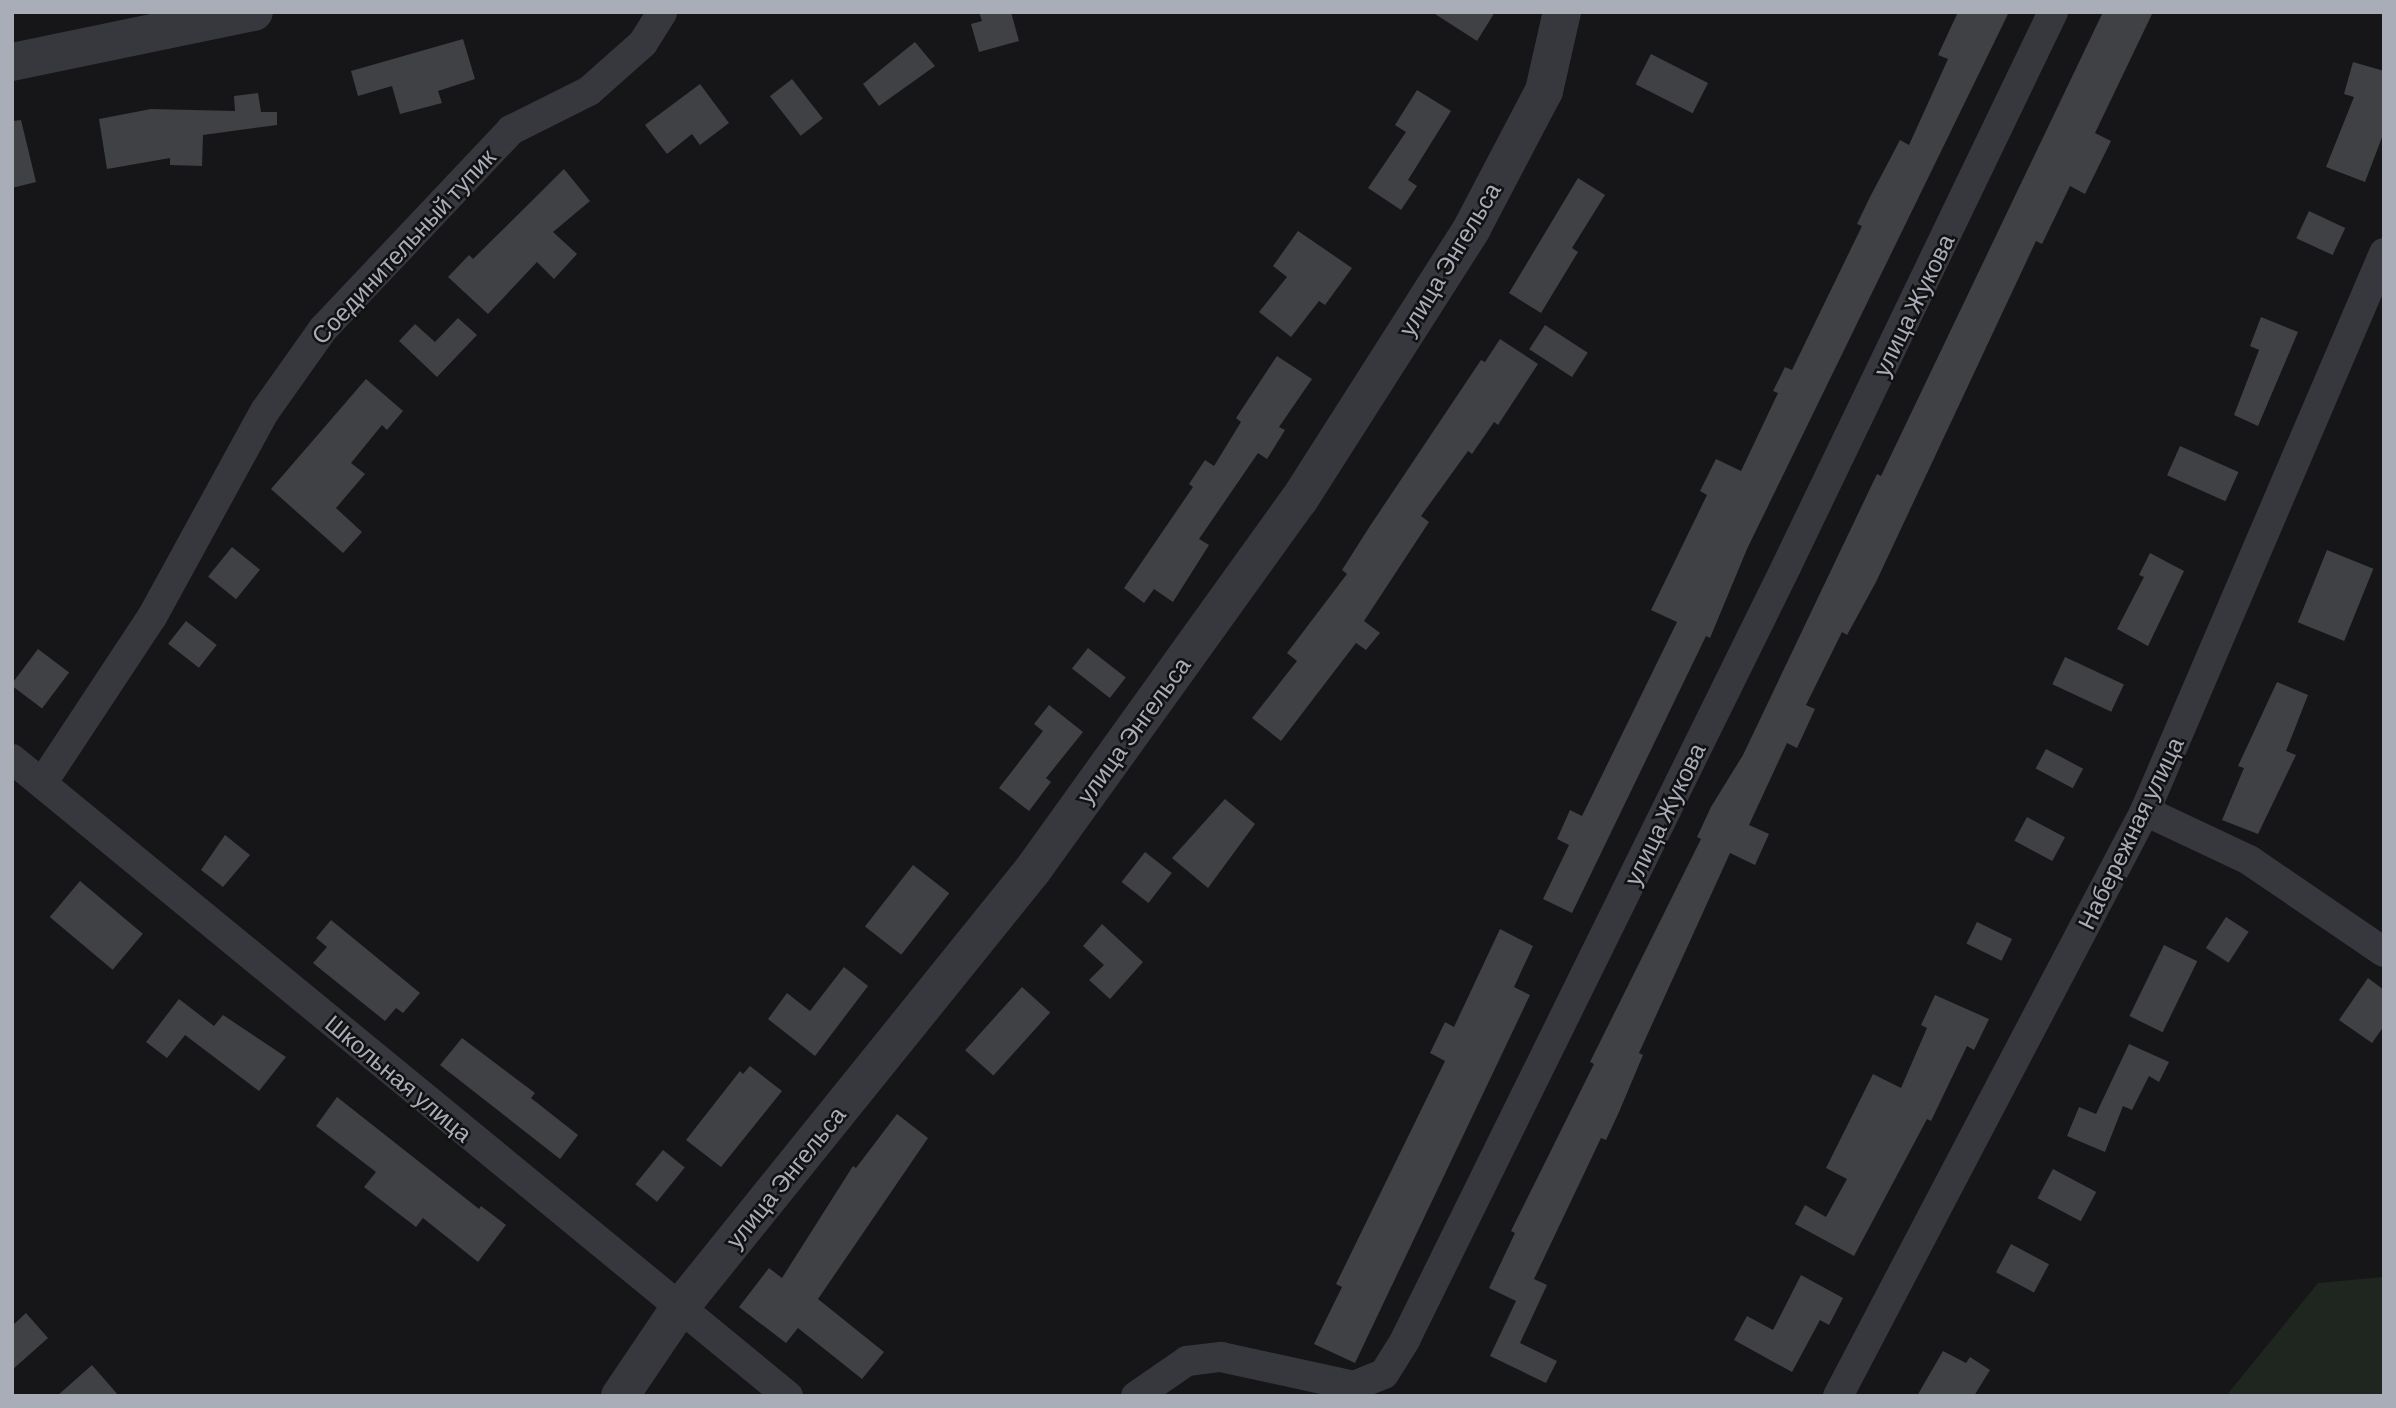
<!DOCTYPE html>
<meta charset="utf-8">
<style>
body{margin:0}
#map{position:relative;width:2396px;height:1408px;overflow:hidden;background:#161618;font-family:Barlow,sans-serif}
div>[style]{position:absolute}
.green>*{inset:0;background:#1e261f}
.building>*{inset:0;background:#404145;transform-origin:0 0}
.minor>*{height:30px;margin:-15px;padding:0 15px;transform-origin:15px;border-radius:15px;background:#37383d}
.tertiary>*{height:38px;margin:-19px;padding:0 19px;transform-origin:19px;border-radius:19px;background:#37383d}
span{translate:-50% -50%;white-space:nowrap;text-align:center;line-height:1.15;-webkit-text-stroke:5px #111113;paint-order:stroke}
.street-label{font-size:24px;color:#a8adb8}
.frame{position:absolute;inset:0;border:14px solid #a8adb8;pointer-events:none}
</style>
<div id="map">
<div class="green">
<i style="clip-path:polygon(2384px 1277px,2384px 1396px,2226px 1396px,2318px 1283px)"></i>
</div>
<div class="building">
<i style="clip-path:polygon(979px 12px,1011px 12px,1019px 41px,979px 52px,971px 24px,982px 21px)"></i>
<i style="clip-path:polygon(1432px 12px,1495px 12px,1477px 41px)"></i>
<i style="clip-path:polygon(1958px 12px,2009px 12px,1747px 549px,1710px 638px,1706px 636px,1572px 913px,1543px 899px,1569px 845px,1557px 839px,1570px 810px,1582px 816px,1677px 622px,1651px 610px,1707px 495px,1700px 491px,1716px 459px,1741px 471px,1778px 393px,1773px 391px,1785px 367px,1792px 370px,1862px 226px,1857px 224px,1870px 197px,1900px 140px,1909px 145px,1948px 59px,1938px 55px)"></i>
<i style="clip-path:polygon(2103px 12px,2153px 12px,2095px 133px,2111px 141px,2085px 194px,2070px 186px,2042px 244px,2036px 241px,1876px 582px,1847px 635px,1842px 632px,1806px 705px,1815px 709px,1797px 748px,1787px 743px,1749px 825px,1769px 834px,1755px 865px,1730px 853px,1639px 1053px,1643px 1055px,1619px 1112px,1606px 1140px,1601px 1138px,1534px 1279px,1547px 1285px,1520px 1343px,1557px 1361px,1546px 1383px,1490px 1356px,1516px 1301px,1489px 1288px,1515px 1233px,1511px 1231px,1594px 1064px,1590px 1062px,1701px 839px,1697px 837px,1711px 807px,1743px 755px,1877px 474px,1881px 476px)"></i>
<i style="clip-path:polygon(463px 39px,475px 79px,438px 91px,442px 103px,400px 114px,392px 86px,358px 96px,351px 71px)"></i>
<i style="clip-path:polygon(915px 42px,935px 66px,879px 106px,863px 84px)"></i>
<i style="left:1651px;top:54px;width:64px;height:34px;rotate:27deg"></i>
<i style="clip-path:polygon(2353px 62px,2384px 71px,2384px 132px,2365px 182px,2326px 167px,2354px 97px,2344px 94px)"></i>
<i style="left:792px;top:79px;width:50px;height:28px;rotate:52deg"></i>
<i style="clip-path:polygon(700px 84px,729px 123px,700px 145px,692px 134px,667px 154px,645px 125px)"></i>
<i style="clip-path:polygon(1417px 90px,1451px 111px,1408px 180px,1417px 186px,1401px 210px,1368px 188px,1406px 132px,1395px 125px)"></i>
<i style="clip-path:polygon(258px 93px,261px 112px,277px 112px,277px 125px,203px 135px,202px 166px,170px 165px,170px 158px,107px 169px,99px 119px,151px 109px,235px 111px,234px 96px)"></i>
<i style="clip-path:polygon(21px 120px,36px 182px,12px 188px,12px 121px)"></i>
<i style="clip-path:polygon(564px 169px,590px 201px,553px 232px,577px 254px,554px 279px,537px 262px,488px 314px,448px 277px,469px 255px,473px 259px)"></i>
<i style="clip-path:polygon(1578px 178px,1605px 195px,1572px 248px,1578px 252px,1541px 313px,1509px 293px)"></i>
<i style="left:2309px;top:211px;width:40px;height:30px;rotate:25deg"></i>
<i style="clip-path:polygon(1298px 231px,1352px 268px,1325px 305px,1319px 301px,1291px 337px,1259px 312px,1287px 277px,1273px 266px)"></i>
<i style="clip-path:polygon(2261px 317px,2298px 332px,2258px 426px,2234px 415px,2259px 350px,2250px 346px)"></i>
<i style="clip-path:polygon(458px 318px,477px 335px,437px 377px,399px 341px,415px 324px,435px 342px)"></i>
<i style="left:1545px;top:325px;width:51px;height:29px;rotate:33deg"></i>
<i style="clip-path:polygon(1500px 339px,1538px 364px,1498px 425px,1494px 422px,1472px 454px,1468px 451px,1421px 516px,1429px 522px,1364px 621px,1380px 633px,1366px 650px,1356px 643px,1281px 741px,1252px 718px,1297px 661px,1287px 653px,1347px 574px,1342px 570px,1370px 526px,1481px 360px,1485px 362px)"></i>
<i style="clip-path:polygon(1277px 356px,1312px 379px,1279px 427px,1285px 430px,1267px 459px,1258px 453px,1199px 539px,1209px 545px,1173px 602px,1154px 589px,1144px 603px,1124px 588px,1193px 487px,1189px 484px,1205px 460px,1214px 466px,1241px 422px,1236px 418px)"></i>
<i style="clip-path:polygon(366px 379px,403px 411px,387px 430px,382px 425px,351px 463px,365px 474px,336px 508px,362px 532px,343px 553px,271px 489px)"></i>
<i style="left:2180px;top:446px;width:64px;height:32px;rotate:24deg"></i>
<i style="left:232px;top:547px;width:36px;height:38px;rotate:39deg"></i>
<i style="left:2327px;top:550px;width:50px;height:78px;rotate:22deg"></i>
<i style="clip-path:polygon(2150px 553px,2184px 571px,2148px 646px,2117px 629px,2144px 577px,2139px 575px)"></i>
<i style="left:186px;top:621px;width:39px;height:29px;rotate:38deg"></i>
<i style="left:1088px;top:648px;width:48px;height:26px;rotate:38deg"></i>
<i style="left:38px;top:649px;width:39px;height:45px;rotate:37deg"></i>
<i style="left:2065px;top:657px;width:65px;height:30px;rotate:25deg"></i>
<i style="clip-path:polygon(2277px 682px,2308px 695px,2286px 751px,2296px 755px,2258px 834px,2222px 820px,2244px 768px,2238px 766px)"></i>
<i style="clip-path:polygon(1049px 705px,1083px 732px,1046px 778px,1051px 782px,1029px 811px,999px 788px,1043px 731px,1034px 724px)"></i>
<i style="left:2046px;top:749px;width:42px;height:22px;rotate:28deg"></i>
<i style="clip-path:polygon(1225px 799px,1255px 824px,1208px 888px,1172px 858px)"></i>
<i style="left:2027px;top:817px;width:43px;height:27px;rotate:28deg"></i>
<i style="clip-path:polygon(225px 835px,250px 855px,223px 887px,201px 870px)"></i>
<i style="left:1145px;top:852px;width:34px;height:38px;rotate:38deg"></i>
<i style="left:913px;top:865px;width:46px;height:78px;rotate:38deg"></i>
<i style="left:80px;top:881px;width:82px;height:47px;rotate:40deg"></i>
<i style="left:2226px;top:917px;width:27px;height:37px;rotate:33deg"></i>
<i style="clip-path:polygon(331px 920px,420px 993px,403px 1013px,396px 1008px,385px 1021px,313px 963px,327px 947px,316px 938px)"></i>
<i style="left:1977px;top:922px;width:39px;height:24px;rotate:26deg"></i>
<i style="clip-path:polygon(1102px 924px,1143px 962px,1110px 999px,1089px 980px,1104px 965px,1083px 946px)"></i>
<i style="clip-path:polygon(1500px 929px,1533px 946px,1514px 987px,1530px 995px,1355px 1363px,1314px 1344px,1342px 1287px,1336px 1284px,1445px 1061px,1430px 1053px,1445px 1022px,1454px 1027px)"></i>
<i style="left:2164px;top:945px;width:37px;height:79px;rotate:26deg"></i>
<i style="clip-path:polygon(844px 967px,868px 986px,815px 1056px,768px 1019px,787px 993px,810px 1011px)"></i>
<i style="clip-path:polygon(2368px 978px,2384px 990px,2384px 1026px,2372px 1043px,2339px 1020px)"></i>
<i style="left:1022px;top:987px;width:38px;height:85px;rotate:42deg"></i>
<i style="clip-path:polygon(1935px 995px,1989px 1019px,1974px 1050px,1967px 1046px,1931px 1121px,1927px 1119px,1854px 1256px,1795px 1224px,1805px 1205px,1826px 1217px,1847px 1179px,1826px 1168px,1873px 1074px,1901px 1088px,1927px 1028px,1921px 1025px)"></i>
<i style="clip-path:polygon(179px 999px,214px 1026px,223px 1015px,286px 1057px,259px 1091px,185px 1035px,167px 1058px,146px 1042px)"></i>
<i style="clip-path:polygon(462px 1038px,535px 1093px,531px 1098px,578px 1135px,560px 1159px,440px 1065px)"></i>
<i style="clip-path:polygon(2129px 1044px,2169px 1062px,2159px 1082px,2149px 1076px,2132px 1110px,2123px 1106px,2105px 1152px,2067px 1136px,2079px 1107px,2096px 1114px)"></i>
<i style="clip-path:polygon(750px 1066px,782px 1091px,721px 1167px,686px 1140px,740px 1071px,743px 1074px)"></i>
<i style="clip-path:polygon(337px 1097px,479px 1209px,481px 1206px,506px 1225px,478px 1262px,423px 1218px,416px 1227px,364px 1187px,376px 1172px,316px 1126px)"></i>
<i style="clip-path:polygon(897px 1114px,928px 1138px,818px 1299px,884px 1352px,862px 1379px,798px 1328px,786px 1343px,739px 1307px,769px 1268px,782px 1278px,853px 1166px,856px 1168px)"></i>
<i style="left:663px;top:1150px;width:28px;height:44px;rotate:39deg"></i>
<i style="left:2053px;top:1169px;width:49px;height:33px;rotate:28deg"></i>
<i style="left:2011px;top:1244px;width:43px;height:32px;rotate:28deg"></i>
<i style="clip-path:polygon(1801px 1275px,1843px 1298px,1829px 1325px,1820px 1320px,1792px 1372px,1734px 1340px,1747px 1316px,1773px 1330px)"></i>
<i style="clip-path:polygon(26px 1313px,48px 1338px,12px 1370px,12px 1326px)"></i>
<i style="clip-path:polygon(1943px 1351px,1966px 1363px,1970px 1357px,1990px 1370px,1974px 1396px,1917px 1396px)"></i>
<i style="clip-path:polygon(92px 1365px,119px 1396px,57px 1396px)"></i>
</div>
<div class="minor">
<i style="left:12px;top:759px;width:1004px;rotate:39.38deg"></i>
<i style="left:43px;top:782px;width:198px;rotate:-56.6deg"></i>
<i style="left:152px;top:617px;width:235px;rotate:-61.3deg"></i>
<i style="left:265px;top:411px;width:100px;rotate:-54.7deg"></i>
<i style="left:323px;top:329px;width:274px;rotate:-46.6deg"></i>
<i style="left:511px;top:130px;width:87px;rotate:-26.6deg"></i>
<i style="left:589px;top:91px;width:72px;rotate:-41.6deg"></i>
<i style="left:643px;top:43px;width:36px;rotate:-58deg"></i>
<i style="left:2145px;top:811px;width:115px;rotate:25.2deg"></i>
<i style="left:2249px;top:860px;width:163px;rotate:34.3deg"></i>
<i style="left:1136px;top:1396px;width:62px;rotate:-34.5deg"></i>
<i style="left:1187px;top:1361px;width:34px;rotate:-7deg"></i>
<i style="left:1221px;top:1357px;width:136px;rotate:12.3deg"></i>
<i style="left:1354px;top:1386px;width:32px;rotate:-22deg"></i>
<i style="left:1384px;top:1374px;width:40px;rotate:-58deg"></i>
<i style="left:1405px;top:1340px;width:864px;rotate:-63.76deg"></i>
<i style="left:1787px;top:565px;width:614px;rotate:-64.31deg"></i>
<i style="left:1838px;top:1396px;width:661px;rotate:-62.31deg"></i>
<i style="left:2145px;top:811px;width:607px;rotate:-66.81deg"></i>
</div>
<div class="tertiary">
<i style="left:12px;top:62px;width:247px;rotate:-11.7deg"></i>
<i style="left:620px;top:1396px;width:104px;rotate:-56deg"></i>
<i style="left:678px;top:1310px;width:564px;rotate:-51.12deg"></i>
<i style="left:1032px;top:871px;width:457px;rotate:-54.3deg"></i>
<i style="left:1299px;top:500px;width:322px;rotate:-57.5deg"></i>
<i style="left:1472px;top:228px;width:155px;rotate:-62.3deg"></i>
<i style="left:1544px;top:91px;width:81px;rotate:-77.2deg"></i>
</div>
<div class="street-label">
<span style="left:403px;top:246px;rotate:-47deg">Соединительный тупик</span>
<span style="left:1449px;top:259px;rotate:-59deg">улица Энгельса</span>
<span style="left:1913px;top:305px;rotate:-64deg">улица Жукова</span>
<span style="left:1133px;top:730px;rotate:-54deg">улица Энгельса</span>
<span style="left:1664px;top:814px;rotate:-64deg">улица Жукова</span>
<span style="left:2130px;top:833px;rotate:-64deg">Набережная улица</span>
<span style="left:399px;top:1078px;rotate:40deg">Школьная улица</span>
<span style="left:785px;top:1177px;rotate:-51deg">улица Энгельса</span>
</div>
<div class="frame"></div>
</div>
